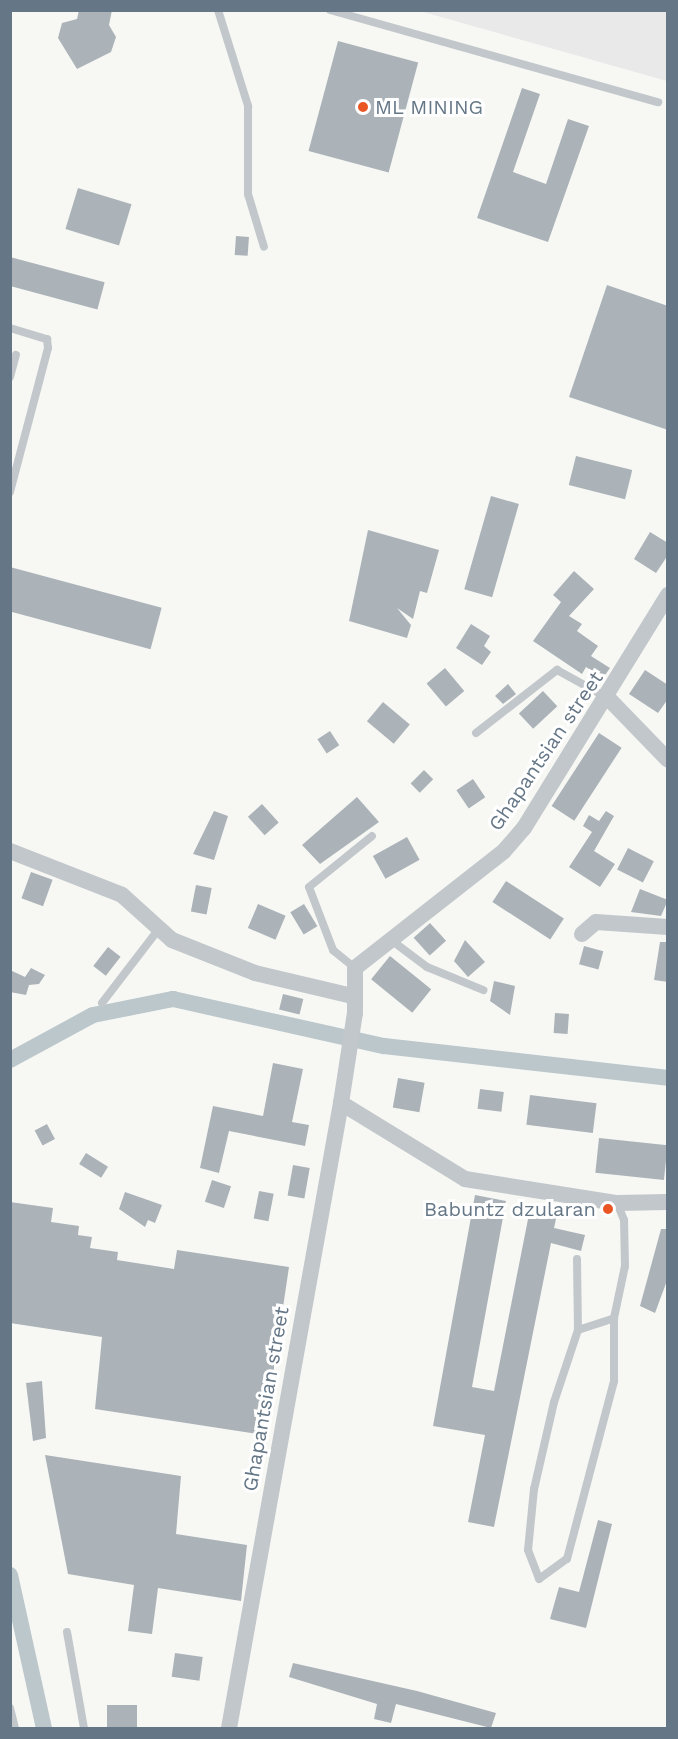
<!DOCTYPE html>
<style>
body{margin:0}
#map{position:relative;width:678px;height:1739px;overflow:hidden;background:#f7f8f4;font-family:"Work Sans",sans-serif}
div>[style]{position:absolute}
.built>*{inset:0;background:#e8e9e8}
.canal>*{height:16px;margin:-8px;padding:0 8px;transform-origin:8px;border-radius:8px;background:#bcc7cc}
.building>*{inset:0;background:#abb3b9;transform-origin:0 0}
.service>*{height:8px;margin:-4px;padding:0 4px;transform-origin:4px;border-radius:4px;background:#c2c7cb}
.minor>*{height:16px;margin:-8px;padding:0 8px;transform-origin:8px;border-radius:8px;background:#c2c7cb}
.dots>*{width:16px;height:16px;translate:-50% -50%;box-sizing:border-box;border:3px solid #fff;border-radius:50%}
span{translate:-50% -50%;white-space:nowrap;text-align:center;line-height:1.15;-webkit-text-stroke:6px #fff;paint-order:stroke}
.poi-label{font-size:20px;color:#657787}
.left{translate:0 -50%;text-align:left}
.right{translate:-100% -50%;text-align:right}
.street-label{font-size:20px;color:#657787}
.frame{position:absolute;inset:0;border:12px solid #657787;pointer-events:none}
</style>
<div id="map">
<div class="built">
<i style="clip-path:polygon(420px 11px,667px 11px,667px 81px)"></i>
</div>
<div class="canal">
<i style="left:10px;top:1060px;width:94px;rotate:-28.5deg"></i>
<i style="left:93px;top:1015px;width:82px;rotate:-11.3deg"></i>
<i style="left:173px;top:999px;width:216px;rotate:12.6deg"></i>
<i style="left:384px;top:1046px;width:286px;rotate:6.4deg"></i>
<i style="left:10px;top:1575px;width:157px;rotate:77.5deg"></i>
</div>
<div class="building">
<i style="clip-path:polygon(79px 10px,112px 10px,109px 25px,116px 37px,111px 52px,77px 69px,58px 38px,62px 23px,77px 19px)"></i>
<i style="left:338px;top:41px;width:83px;height:114px;rotate:15deg"></i>
<i style="clip-path:polygon(522px 88px,540px 94px,513px 172px,546px 184px,568px 119px,589px 126px,548px 242px,477px 218px)"></i>
<i style="left:78px;top:188px;width:56px;height:43px;rotate:17deg"></i>
<i style="left:236px;top:236px;width:13px;height:19px;rotate:4deg"></i>
<i style="left:10px;top:257px;width:98px;height:28px;rotate:15deg"></i>
<i style="clip-path:polygon(607px 285px,668px 306px,668px 430px,569px 397px)"></i>
<i style="left:576px;top:456px;width:58px;height:30px;rotate:14deg"></i>
<i style="left:491px;top:496px;width:29px;height:97px;rotate:16deg"></i>
<i style="clip-path:polygon(368px 530px,439px 550px,427px 593px,420px 591px,413px 619px,397px 608px,411px 625px,407px 638px,349px 621px)"></i>
<i style="clip-path:polygon(650px 532px,668px 543px,668px 555px,656px 573px,634px 559px)"></i>
<i style="left:10px;top:567px;width:157px;height:43px;rotate:15deg"></i>
<i style="clip-path:polygon(574px 571px,594px 589px,569px 616px,582px 624px,577px 631px,598px 646px,591px 656px,610px 668px,603px 678px,586px 667px,582px 674px,533px 641px,561px 602px,553px 595px)"></i>
<i style="clip-path:polygon(471px 624px,490px 636px,484px 646px,491px 652px,482px 665px,456px 648px)"></i>
<i style="left:445px;top:668px;width:30px;height:24px;rotate:50deg"></i>
<i style="clip-path:polygon(645px 670px,668px 685px,668px 699px,658px 713px,629px 694px)"></i>
<i style="clip-path:polygon(508px 684px,516px 694px,503px 704px,495px 696px)"></i>
<i style="left:543px;top:691px;width:21px;height:33px;rotate:47deg"></i>
<i style="left:383px;top:702px;width:35px;height:25px;rotate:40deg"></i>
<i style="left:330px;top:731px;width:17px;height:15px;rotate:57deg"></i>
<i style="left:599px;top:733px;width:27px;height:87px;rotate:33deg"></i>
<i style="left:424px;top:770px;width:13px;height:19px;rotate:45deg"></i>
<i style="left:473px;top:779px;width:22px;height:20px;rotate:56deg"></i>
<i style="clip-path:polygon(357px 797px,379px 822px,320px 864px,302px 845px)"></i>
<i style="left:262px;top:804px;width:25px;height:19px;rotate:48deg"></i>
<i style="clip-path:polygon(214px 811px,228px 816px,214px 860px,193px 854px)"></i>
<i style="clip-path:polygon(606px 811px,614px 816px,594px 851px,615px 864px,600px 887px,569px 867px,592px 832px,583px 826px,589px 815px,599px 821px)"></i>
<i style="left:407px;top:837px;width:26px;height:39px;rotate:61deg"></i>
<i style="left:628px;top:848px;width:29px;height:24px;rotate:27deg"></i>
<i style="left:31px;top:872px;width:23px;height:28px;rotate:20deg"></i>
<i style="left:506px;top:881px;width:69px;height:25px;rotate:33deg"></i>
<i style="left:196px;top:885px;width:16px;height:27px;rotate:11deg"></i>
<i style="clip-path:polygon(640px 889px,668px 900px,661px 916px,631px 912px)"></i>
<i style="left:258px;top:904px;width:30px;height:26px;rotate:23deg"></i>
<i style="left:304px;top:904px;width:26px;height:16px;rotate:59deg"></i>
<i style="left:430px;top:923px;width:24px;height:22px;rotate:48deg"></i>
<i style="clip-path:polygon(465px 940px,485px 962px,468px 977px,454px 961px)"></i>
<i style="clip-path:polygon(660px 942px,668px 942px,668px 982px,654px 980px)"></i>
<i style="left:584px;top:946px;width:20px;height:19px;rotate:15deg"></i>
<i style="left:108px;top:947px;width:16px;height:24px;rotate:38deg"></i>
<i style="left:390px;top:956px;width:53px;height:30px;rotate:39deg"></i>
<i style="clip-path:polygon(31px 968px,45px 975px,39px 984px,29px 985px,26px 995px,10px 992px,10px 970px,25px 977px)"></i>
<i style="clip-path:polygon(494px 981px,515px 986px,510px 1015px,490px 1001px)"></i>
<i style="left:283px;top:994px;width:21px;height:16px;rotate:14deg"></i>
<i style="left:555px;top:1013px;width:14px;height:20px;rotate:4deg"></i>
<i style="clip-path:polygon(273px 1063px,303px 1069px,292px 1122px,309px 1125px,305px 1146px,229px 1131px,219px 1173px,200px 1168px,213px 1106px,263px 1116px)"></i>
<i style="left:398px;top:1078px;width:27px;height:30px;rotate:10deg"></i>
<i style="left:480px;top:1089px;width:24px;height:20px;rotate:7deg"></i>
<i style="left:530px;top:1095px;width:67px;height:30px;rotate:7deg"></i>
<i style="left:47px;top:1124px;width:17px;height:14px;rotate:62deg"></i>
<i style="left:599px;top:1138px;width:69px;height:35px;rotate:6deg"></i>
<i style="left:86px;top:1153px;width:26px;height:13px;rotate:32deg"></i>
<i style="left:293px;top:1165px;width:17px;height:31px;rotate:10deg"></i>
<i style="left:212px;top:1180px;width:20px;height:23px;rotate:18deg"></i>
<i style="left:259px;top:1191px;width:15px;height:28px;rotate:11deg"></i>
<i style="clip-path:polygon(125px 1192px,162px 1205px,155px 1223px,148px 1220px,145px 1227px,119px 1209px)"></i>
<i style="clip-path:polygon(475px 1195px,506px 1201px,472px 1387px,494px 1391px,531px 1204px,558px 1210px,554px 1228px,585px 1235px,581px 1251px,551px 1243px,494px 1527px,468px 1522px,485px 1435px,433px 1426px)"></i>
<i style="clip-path:polygon(10px 1202px,53px 1208px,51px 1222px,79px 1226px,78px 1235px,92px 1237px,90px 1248px,118px 1252px,117px 1260px,174px 1269px,177px 1250px,289px 1267px,264px 1435px,95px 1409px,102px 1337px,10px 1323px)"></i>
<i style="clip-path:polygon(661px 1229px,668px 1229px,668px 1278px,655px 1313px,640px 1306px)"></i>
<i style="clip-path:polygon(42px 1381px,46px 1438px,33px 1441px,26px 1383px)"></i>
<i style="clip-path:polygon(45px 1455px,181px 1476px,176px 1534px,247px 1545px,241px 1601px,158px 1588px,152px 1634px,128px 1631px,134px 1585px,68px 1574px)"></i>
<i style="clip-path:polygon(598px 1520px,612px 1524px,586px 1628px,550px 1619px,559px 1587px,579px 1592px)"></i>
<i style="left:175px;top:1653px;width:28px;height:24px;rotate:8deg"></i>
<i style="clip-path:polygon(293px 1663px,417px 1691px,496px 1713px,491px 1728px,396px 1704px,391px 1723px,374px 1719px,377px 1704px,289px 1677px)"></i>
<i style="left:107px;top:1705px;width:30px;height:23px"></i>
</div>
<div class="service">
<i style="left:218px;top:10px;width:101px;rotate:72.6deg"></i>
<i style="left:248px;top:106px;width:88px;rotate:90deg"></i>
<i style="left:248px;top:194px;width:55px;rotate:73.2deg"></i>
<i style="left:330px;top:10px;width:341px;rotate:15.7deg"></i>
<i style="left:10px;top:328px;width:39px;rotate:17deg"></i>
<i style="left:47px;top:339px;width:9px;rotate:84deg"></i>
<i style="left:48px;top:348px;width:149px;rotate:104.8deg"></i>
<i style="left:10px;top:377px;width:23px;rotate:-75deg"></i>
<i style="left:476px;top:733px;width:103px;rotate:-37.9deg"></i>
<i style="left:557px;top:670px;width:56px;rotate:28.9deg"></i>
<i style="left:391px;top:940px;width:45px;rotate:36.9deg"></i>
<i style="left:427px;top:967px;width:61px;rotate:22.3deg"></i>
<i style="left:355px;top:968px;width:28px;rotate:-141deg"></i>
<i style="left:333px;top:950px;width:67px;rotate:-110.9deg"></i>
<i style="left:309px;top:887px;width:81px;rotate:-39deg"></i>
<i style="left:102px;top:1003px;width:92px;rotate:-52.5deg"></i>
<i style="left:577px;top:1259px;width:71px;rotate:89.2deg"></i>
<i style="left:578px;top:1330px;width:76px;rotate:108.4deg"></i>
<i style="left:554px;top:1402px;width:89px;rotate:102.9deg"></i>
<i style="left:534px;top:1489px;width:61px;rotate:95.6deg"></i>
<i style="left:528px;top:1550px;width:31px;rotate:69deg"></i>
<i style="left:539px;top:1579px;width:34px;rotate:-36deg"></i>
<i style="left:567px;top:1559px;width:184px;rotate:-75.2deg"></i>
<i style="left:614px;top:1381px;width:63px;rotate:-90deg"></i>
<i style="left:614px;top:1318px;width:53px;rotate:-78.1deg"></i>
<i style="left:625px;top:1266px;width:46px;rotate:-91.2deg"></i>
<i style="left:624px;top:1220px;width:18px;rotate:-112deg"></i>
<i style="left:578px;top:1330px;width:38px;rotate:-18deg"></i>
<i style="left:67px;top:1632px;width:97px;rotate:80deg"></i>
<i style="left:10px;top:1708px;width:21px;rotate:76deg"></i>
</div>
<div class="minor">
<i style="left:608px;top:698px;width:86px;rotate:45.9deg"></i>
<i style="left:10px;top:851px;width:120px;rotate:21.4deg"></i>
<i style="left:122px;top:895px;width:67px;rotate:42deg"></i>
<i style="left:172px;top:940px;width:89px;rotate:21.7deg"></i>
<i style="left:255px;top:973px;width:100px;rotate:13.3deg"></i>
<i style="left:582px;top:934px;width:18px;rotate:-41deg"></i>
<i style="left:596px;top:922px;width:72px;rotate:4deg"></i>
<i style="left:341px;top:1103px;width:145px;rotate:31.5deg"></i>
<i style="left:465px;top:1179px;width:154px;rotate:9deg"></i>
<i style="left:617px;top:1203px;width:51px;rotate:-1.1deg"></i>
<i style="left:229px;top:1728px;width:635px;rotate:-79.84deg"></i>
<i style="left:341px;top:1103px;width:91px;rotate:-81.2deg"></i>
<i style="left:355px;top:1013px;width:45px;rotate:-90deg"></i>
<i style="left:355px;top:968px;width:189px;rotate:-38.1deg"></i>
<i style="left:504px;top:851px;width:30px;rotate:-49deg"></i>
<i style="left:524px;top:828px;width:274px;rotate:-58.3deg"></i>
</div>
<div class="dots">
<i style="left:363px;top:107px;background:#e95623"></i>
<i style="left:608px;top:1209px;background:#e95623"></i>
</div>
<div class="poi-label">
<span class="left" style="left:375px;top:107px">ML MINING</span>
<span class="right" style="left:596px;top:1209px">Babuntz dzularan</span>
</div>
<div class="street-label">
<span style="left:546px;top:751px;rotate:-56deg">Ghapantsian street</span>
<span style="left:266px;top:1399px;rotate:-80deg">Ghapantsian street</span>
</div>
<div class="frame"></div>
</div>
